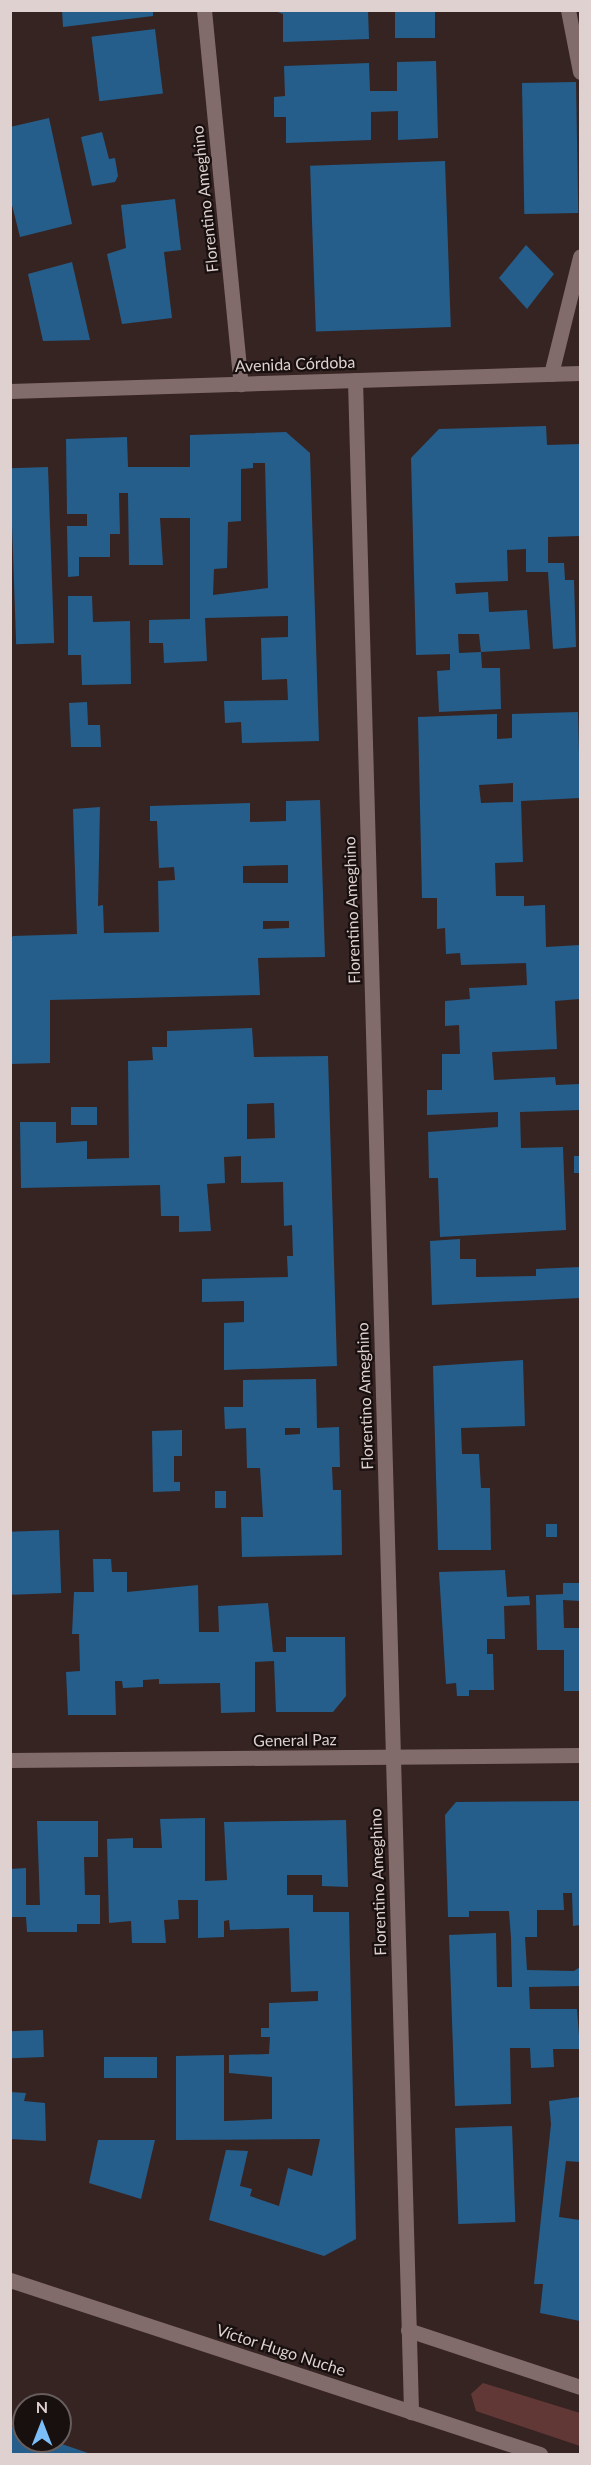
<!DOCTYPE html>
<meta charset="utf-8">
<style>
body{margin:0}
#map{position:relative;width:591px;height:2465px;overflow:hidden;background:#362423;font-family:Lato,sans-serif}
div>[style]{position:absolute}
.green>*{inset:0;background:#623837}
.building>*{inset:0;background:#255e8a;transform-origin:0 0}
.lane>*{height:15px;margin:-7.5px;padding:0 7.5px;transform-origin:7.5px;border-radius:7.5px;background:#826c6b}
.street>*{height:15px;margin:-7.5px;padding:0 7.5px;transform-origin:7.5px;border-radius:7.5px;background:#826c6b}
.secondary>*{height:15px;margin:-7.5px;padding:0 7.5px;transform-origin:7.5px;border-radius:7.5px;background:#826c6b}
span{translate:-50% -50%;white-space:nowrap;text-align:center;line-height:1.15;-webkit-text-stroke:4.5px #180f0f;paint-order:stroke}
.street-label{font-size:16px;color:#ded1d0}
.frame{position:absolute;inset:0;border:12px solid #ded1d0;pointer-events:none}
.north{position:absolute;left:12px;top:2393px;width:60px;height:60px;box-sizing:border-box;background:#180f0f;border:2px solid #675d5c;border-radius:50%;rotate:0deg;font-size:16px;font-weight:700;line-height:24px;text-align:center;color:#ded1d0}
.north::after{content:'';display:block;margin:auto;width:21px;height:27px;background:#7bbef8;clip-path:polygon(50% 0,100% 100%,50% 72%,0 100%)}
</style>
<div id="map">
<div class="green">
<i style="clip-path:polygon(483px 2383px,580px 2413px,580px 2446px,476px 2411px,471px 2394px)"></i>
</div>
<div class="building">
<i style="clip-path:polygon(62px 10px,153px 10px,153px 16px,63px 27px)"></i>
<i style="clip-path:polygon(272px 10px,368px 10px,369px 39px,283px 42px,283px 14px)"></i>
<i style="left:395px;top:10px;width:40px;height:28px"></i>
<i style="left:155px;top:29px;width:65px;height:64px;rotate:83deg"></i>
<i style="clip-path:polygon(436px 61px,438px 138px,398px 140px,398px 111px,371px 112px,371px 140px,286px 143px,286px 117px,274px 117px,274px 97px,285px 96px,284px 66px,369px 63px,370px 91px,397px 91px,397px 62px)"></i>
<i style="left:576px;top:82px;width:131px;height:54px;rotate:89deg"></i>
<i style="clip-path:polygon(49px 118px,72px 224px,20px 237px,10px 197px,10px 127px)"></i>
<i style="clip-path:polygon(102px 132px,109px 159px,115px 158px,118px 176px,115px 182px,92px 186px,81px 137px)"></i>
<i style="left:445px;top:161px;width:166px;height:135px;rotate:88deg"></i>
<i style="clip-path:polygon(175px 199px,181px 250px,164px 252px,172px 318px,122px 324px,107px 254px,126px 248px,121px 205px)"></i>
<i style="clip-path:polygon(526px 245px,554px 274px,527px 309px,499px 278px)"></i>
<i style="clip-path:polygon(72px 262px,90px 340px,43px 341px,28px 274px)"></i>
<i style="clip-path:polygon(546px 426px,547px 445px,580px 444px,580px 536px,548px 537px,548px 563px,564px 563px,565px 580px,574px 580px,576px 647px,553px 649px,548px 572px,526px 572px,526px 549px,507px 550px,508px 581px,455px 583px,456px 594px,488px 592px,489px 612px,527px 610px,530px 649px,481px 652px,479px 634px,458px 634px,459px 653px,481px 652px,482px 668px,500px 668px,501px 709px,439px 712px,437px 671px,450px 670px,450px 654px,416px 655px,411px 458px,439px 429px)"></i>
<i style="clip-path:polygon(evenodd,286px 432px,310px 453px,319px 741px,242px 743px,241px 722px,225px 723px,224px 701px,288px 700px,287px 679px,262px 680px,261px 638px,288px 637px,288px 616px,205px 618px,207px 661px,164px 663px,163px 643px,149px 643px,149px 620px,190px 619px,190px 518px,160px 518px,163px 565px,129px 565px,128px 493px,119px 493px,120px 534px,110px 534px,110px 557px,79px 557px,79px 576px,68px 577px,67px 526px,87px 526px,87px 514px,67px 514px,66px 439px,127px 437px,128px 467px,190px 467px,190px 435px,286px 432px,253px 463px,265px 463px,268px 588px,213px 595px,214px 569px,227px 568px,228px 522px,241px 521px,241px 469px,253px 468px,253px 463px)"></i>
<i style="left:48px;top:467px;width:176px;height:38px;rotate:88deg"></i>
<i style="clip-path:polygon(68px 596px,92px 596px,93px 622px,130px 621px,131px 684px,82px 685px,81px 655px,68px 655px)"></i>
<i style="clip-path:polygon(87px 702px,88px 725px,100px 725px,101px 747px,71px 747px,69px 703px)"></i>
<i style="clip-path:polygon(evenodd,578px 712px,580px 798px,521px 801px,523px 862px,495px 863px,496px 896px,524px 896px,524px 906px,545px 905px,546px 947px,580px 945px,580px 999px,555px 1001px,557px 1049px,492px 1052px,494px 1080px,555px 1077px,556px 1085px,580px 1084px,580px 1110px,520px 1112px,521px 1148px,563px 1147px,566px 1230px,440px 1237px,438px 1178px,429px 1178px,428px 1132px,498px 1127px,498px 1112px,427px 1115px,427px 1090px,442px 1090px,442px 1054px,460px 1054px,459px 1025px,445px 1026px,445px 1001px,470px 999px,469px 988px,527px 985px,526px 963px,461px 965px,460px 953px,446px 954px,445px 928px,437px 929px,437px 898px,422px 898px,418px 717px,497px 714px,497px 739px,512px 738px,512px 714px,578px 712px,513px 783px,513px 802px,481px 803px,479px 785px,513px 783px)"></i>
<i style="clip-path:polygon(evenodd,320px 800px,325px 957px,258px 958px,260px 995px,50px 1000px,50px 1063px,10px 1064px,10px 940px,13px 936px,77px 934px,73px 809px,100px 807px,98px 906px,103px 905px,104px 933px,159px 932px,158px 881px,175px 880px,174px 867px,159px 868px,157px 821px,150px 821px,150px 806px,250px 803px,250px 822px,286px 821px,286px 801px,320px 800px,288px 865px,288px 883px,243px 883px,243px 866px,288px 865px,320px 800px,263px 921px,289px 921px,289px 928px,263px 929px,263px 921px)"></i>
<i style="clip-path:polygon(evenodd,252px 1028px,254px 1057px,328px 1056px,337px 1366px,224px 1370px,224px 1323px,244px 1322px,244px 1301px,202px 1302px,202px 1279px,288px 1277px,287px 1256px,293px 1256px,292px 1225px,284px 1226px,283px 1182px,241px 1183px,241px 1156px,224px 1157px,225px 1183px,207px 1184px,211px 1231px,179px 1232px,179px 1216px,161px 1216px,160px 1185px,21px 1188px,20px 1122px,56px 1122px,56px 1143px,87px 1141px,87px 1159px,129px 1158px,128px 1061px,153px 1060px,152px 1047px,167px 1047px,167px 1031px,252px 1028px,274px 1103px,275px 1138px,247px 1139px,247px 1104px,274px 1103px)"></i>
<i style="left:71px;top:1107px;width:26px;height:18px"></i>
<i style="left:574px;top:1156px;width:6px;height:17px"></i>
<i style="clip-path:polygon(460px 1239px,460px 1259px,476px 1259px,476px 1277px,536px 1276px,536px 1269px,580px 1267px,580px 1298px,432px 1305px,430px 1241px)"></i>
<i style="clip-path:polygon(523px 1360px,525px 1426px,461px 1428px,462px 1454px,479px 1454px,481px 1488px,490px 1488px,491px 1550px,438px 1550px,433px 1366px)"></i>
<i style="clip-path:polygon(evenodd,316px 1379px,317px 1428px,339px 1427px,340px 1467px,332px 1467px,333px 1490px,341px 1490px,342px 1555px,242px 1557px,241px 1517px,263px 1517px,260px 1468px,247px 1468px,246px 1428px,225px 1429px,224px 1407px,243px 1407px,243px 1380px,316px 1379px,285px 1428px,300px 1428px,300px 1434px,285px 1435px,285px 1428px)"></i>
<i style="clip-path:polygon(182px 1430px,182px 1456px,174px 1456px,174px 1482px,180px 1482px,180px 1491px,153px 1492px,152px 1431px)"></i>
<i style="left:215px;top:1491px;width:11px;height:17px"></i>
<i style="left:557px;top:1524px;width:13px;height:11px;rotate:90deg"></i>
<i style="left:59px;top:1530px;width:63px;height:49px;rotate:88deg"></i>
<i style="clip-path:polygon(93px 1559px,111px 1559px,112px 1572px,127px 1572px,127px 1592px,198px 1585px,199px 1632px,219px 1632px,218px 1606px,268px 1603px,273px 1652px,286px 1652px,286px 1637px,345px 1637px,346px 1696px,333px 1712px,276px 1712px,274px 1661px,255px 1662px,255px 1712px,221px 1713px,220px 1683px,159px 1684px,159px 1679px,143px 1680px,143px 1687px,123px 1688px,122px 1681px,115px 1681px,116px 1715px,68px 1715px,66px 1672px,80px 1671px,79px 1634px,72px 1634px,74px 1592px,94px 1592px)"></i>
<i style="clip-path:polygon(505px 1570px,507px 1597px,529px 1596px,530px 1605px,504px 1606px,505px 1639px,487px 1639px,487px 1654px,493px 1654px,494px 1690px,469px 1690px,469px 1696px,457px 1696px,456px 1683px,446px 1684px,439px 1572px)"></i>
<i style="clip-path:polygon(563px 1583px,580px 1583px,580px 1601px,563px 1600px,564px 1628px,580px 1628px,580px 1691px,564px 1691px,564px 1650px,537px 1650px,536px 1595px,563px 1594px)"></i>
<i style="clip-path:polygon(580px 1801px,580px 1925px,573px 1926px,572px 1893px,563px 1893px,564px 1910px,537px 1910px,537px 1937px,525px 1937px,527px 1970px,574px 1971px,580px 1967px,580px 1986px,529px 1987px,530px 2009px,577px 2009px,580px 2049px,553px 2049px,554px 2067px,531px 2068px,530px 2048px,510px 2048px,511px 2104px,455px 2106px,449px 1935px,496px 1933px,497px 1987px,512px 1987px,511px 1938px,509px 1911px,469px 1911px,469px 1917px,448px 1917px,445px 1815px,456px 1802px)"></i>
<i style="clip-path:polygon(205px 1818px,205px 1881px,227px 1880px,224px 1822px,346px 1820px,348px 1887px,322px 1886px,322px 1875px,287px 1875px,287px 1895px,313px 1895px,313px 1912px,349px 1912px,356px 2239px,324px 2256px,209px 2220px,226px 2150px,248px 2151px,240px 2186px,252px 2189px,250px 2196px,279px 2206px,288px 2168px,312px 2176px,320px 2139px,176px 2140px,176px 2056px,224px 2055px,224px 2121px,272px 2119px,272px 2077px,229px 2073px,229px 2055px,269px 2054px,270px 2037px,261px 2037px,261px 2028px,269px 2028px,269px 2003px,318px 2001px,318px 1991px,291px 1992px,289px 1928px,230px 1930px,229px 1920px,224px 1921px,224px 1937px,198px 1938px,198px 1900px,178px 1900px,179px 1919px,164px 1920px,166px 1943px,132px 1943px,131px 1921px,109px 1923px,107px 1839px,133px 1838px,133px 1848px,162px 1848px,160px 1819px)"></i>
<i style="clip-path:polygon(37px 1821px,98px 1821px,98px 1857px,84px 1857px,85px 1895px,100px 1895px,100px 1924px,77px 1924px,77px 1932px,27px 1932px,26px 1917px,10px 1917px,10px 1869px,26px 1868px,26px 1905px,40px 1905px)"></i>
<i style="left:43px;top:2030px;width:27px;height:33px;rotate:88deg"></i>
<i style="left:157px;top:2057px;width:21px;height:53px;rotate:90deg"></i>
<i style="clip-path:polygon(10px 2092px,26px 2093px,24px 2101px,45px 2103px,46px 2141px,10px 2139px)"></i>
<i style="clip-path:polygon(580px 2097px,580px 2162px,566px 2161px,559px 2217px,580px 2220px,580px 2321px,540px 2313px,543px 2284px,534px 2284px,551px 2124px,549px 2101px)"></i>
<i style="left:512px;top:2126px;width:96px;height:57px;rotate:88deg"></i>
<i style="clip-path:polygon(98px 2140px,155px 2140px,141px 2199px,89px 2183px)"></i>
<i style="clip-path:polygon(10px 2426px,24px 2431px,24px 2441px,53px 2441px,91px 2454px,10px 2454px)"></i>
</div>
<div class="lane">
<i style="left:568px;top:10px;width:63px;rotate:79deg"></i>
<i style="left:551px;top:374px;width:121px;rotate:-76.1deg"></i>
</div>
<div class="street">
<i style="left:204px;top:10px;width:376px;rotate:84.4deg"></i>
<i style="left:355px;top:380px;width:2033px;rotate:88.42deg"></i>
<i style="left:10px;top:1760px;width:570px;rotate:-0.5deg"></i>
<i style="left:10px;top:2280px;width:558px;rotate:18.18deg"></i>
<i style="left:408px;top:2330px;width:181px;rotate:18.3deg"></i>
</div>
<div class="secondary">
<i style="left:10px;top:391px;width:570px;rotate:-1.81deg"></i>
</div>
<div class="street-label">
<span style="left:205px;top:199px;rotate:-96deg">Florentino Ameghino</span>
<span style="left:295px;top:364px;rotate:-2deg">Avenida Córdoba</span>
<span style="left:352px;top:910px;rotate:-92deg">Florentino Ameghino</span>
<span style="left:365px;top:1396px;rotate:-92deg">Florentino Ameghino</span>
<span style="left:295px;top:1740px;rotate:-1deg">General Paz</span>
<span style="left:378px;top:1882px;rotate:-92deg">Florentino Ameghino</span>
<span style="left:281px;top:2350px;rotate:18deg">Víctor Hugo Nuche</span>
</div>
<div class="frame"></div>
<div class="north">N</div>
</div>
